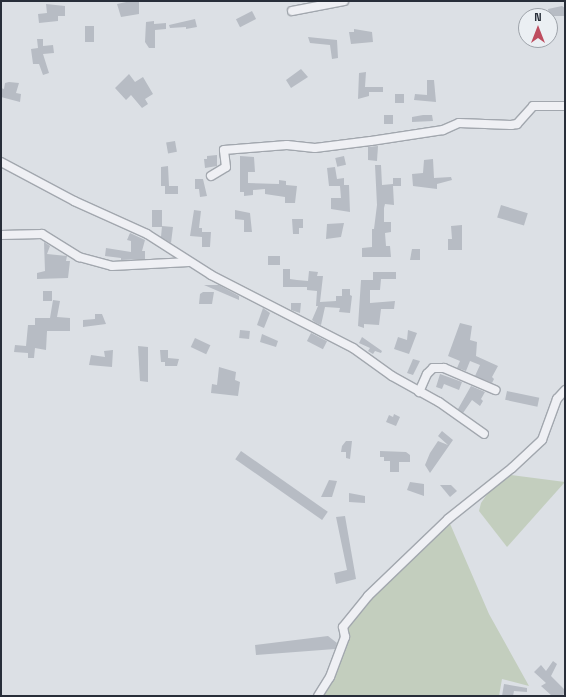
<!DOCTYPE html>
<style>
body{margin:0}
#map{position:relative;width:566px;height:697px;overflow:hidden;background:#dce0e5;font-family:"Space Grotesk",sans-serif}
div>[style]{position:absolute}
.green>*{inset:0;background:#c3cebe}
.building>*{inset:0;background:#b7bcc4;transform-origin:0 0}
.roads{filter:drop-shadow(1px 0 #a2a7ae) drop-shadow(-1px 0 #a2a7ae) drop-shadow(0 1px #a2a7ae) drop-shadow(0 -1px #a2a7ae)}
.minor>*{height:8px;margin:-4px;padding:0 4px;transform-origin:4px;border-radius:4px;background:#eff0f4}
span{translate:-50% -50%;white-space:nowrap;text-align:center;line-height:1.15;-webkit-text-stroke:3px #ebeff3;paint-order:stroke}
.frame{position:absolute;inset:0;border:2px solid #282e39;pointer-events:none}
.north{position:absolute;left:518px;top:8px;width:40px;height:40px;box-sizing:border-box;background:#ebeff3;border:1px solid #9da2a9;border-radius:50%;rotate:0deg;font-size:11px;font-weight:700;line-height:16px;text-align:center;color:#282e39}
.north::after{content:'';display:block;margin:auto;width:14px;height:18px;background:#be4d5f;clip-path:polygon(50% 0,100% 100%,50% 72%,0 100%)}
</style>
<div id="map">
<div class="green">
<i style="clip-path:polygon(511px 475px,565px 482px,507px 547px,479px 511px,481px 503px,490px 490px)"></i>
<i style="clip-path:polygon(448px 519px,489px 614px,529px 686px,502px 679px,499px 696px,310px 696px,319px 694px,345px 637px,343px 627px)"></i>
</div>
<div class="building">
<i style="clip-path:polygon(131px 1px,139px 1px,139px 14px,121px 17px,117px 4px)"></i>
<i style="clip-path:polygon(46px 4px,65px 6px,65px 16px,58px 16px,58px 21px,39px 23px,38px 14px,47px 13px)"></i>
<i style="clip-path:polygon(562px 6px,565px 8px,565px 16px,549px 16px,548px 9px)"></i>
<i style="left:252px;top:11px;width:9px;height:18px;rotate:63deg"></i>
<i style="clip-path:polygon(195px 19px,197px 27px,186px 29px,186px 27px,170px 28px,169px 25px)"></i>
<i style="clip-path:polygon(154px 21px,154px 24px,166px 23px,166px 29px,155px 30px,155px 48px,149px 48px,145px 42px,146px 22px)"></i>
<i style="left:85px;top:26px;width:9px;height:16px"></i>
<i style="clip-path:polygon(354px 29px,372px 32px,373px 42px,351px 44px,349px 32px,354px 32px)"></i>
<i style="clip-path:polygon(308px 37px,337px 40px,338px 58px,332px 59px,330px 45px,310px 43px)"></i>
<i style="clip-path:polygon(37px 39px,43px 39px,43px 46px,53px 45px,54px 53px,43px 54px,49px 73px,43px 75px,39px 64px,33px 64px,31px 49px,38px 48px)"></i>
<i style="clip-path:polygon(301px 69px,308px 77px,291px 88px,286px 80px)"></i>
<i style="clip-path:polygon(366px 72px,365px 87px,383px 87px,383px 92px,369px 92px,369px 96px,358px 99px,359px 73px)"></i>
<i style="clip-path:polygon(129px 74px,135px 82px,143px 77px,153px 94px,145px 99px,148px 104px,142px 108px,131px 95px,126px 100px,115px 88px)"></i>
<i style="clip-path:polygon(427px 80px,434px 80px,436px 102px,414px 100px,415px 94px,427px 95px)"></i>
<i style="clip-path:polygon(9px 82px,19px 83px,16px 93px,21px 94px,20px 102px,1px 97px,1px 88px,4px 89px,5px 83px)"></i>
<i style="left:395px;top:94px;width:9px;height:9px"></i>
<i style="left:384px;top:115px;width:9px;height:9px"></i>
<i style="clip-path:polygon(423px 115px,432px 115px,433px 121px,412px 122px,412px 117px)"></i>
<i style="left:175px;top:141px;width:11px;height:9px;rotate:80deg"></i>
<i style="clip-path:polygon(378px 146px,377px 161px,368px 160px,368px 147px)"></i>
<i style="clip-path:polygon(217px 155px,217px 166px,205px 168px,204px 159px,207px 159px,207px 156px)"></i>
<i style="clip-path:polygon(240px 156px,254px 157px,255px 172px,248px 172px,248px 183px,279px 184px,279px 180px,286px 181px,286px 185px,297px 186px,295px 203px,285px 203px,285px 197px,265px 194px,265px 189px,253px 190px,253px 195px,244px 196px,244px 192px,240px 192px)"></i>
<i style="left:344px;top:156px;width:9px;height:9px;rotate:77deg"></i>
<i style="clip-path:polygon(433px 159px,434px 178px,451px 177px,452px 180px,437px 184px,437px 189px,413px 186px,412px 174px,423px 173px,424px 160px)"></i>
<i style="clip-path:polygon(375px 165px,381px 165px,382px 185px,393px 184px,393px 178px,401px 178px,401px 186px,393px 186px,394px 205px,385px 204px,384px 208px,384px 222px,391px 222px,391px 232px,385px 233px,386px 246px,390px 246px,391px 257px,362px 257px,362px 248px,372px 247px,372px 229px,374px 229px,377px 205px)"></i>
<i style="clip-path:polygon(168px 166px,169px 186px,178px 186px,178px 194px,165px 194px,165px 186px,161px 186px,161px 167px)"></i>
<i style="clip-path:polygon(335px 167px,337px 179px,344px 178px,344px 185px,349px 185px,350px 212px,331px 209px,331px 198px,341px 198px,340px 186px,329px 186px,327px 168px)"></i>
<i style="clip-path:polygon(195px 179px,203px 179px,207px 196px,200px 197px,199px 189px,195px 189px)"></i>
<i style="left:501px;top:205px;width:28px;height:13px;rotate:17deg"></i>
<i style="left:152px;top:210px;width:10px;height:17px"></i>
<i style="clip-path:polygon(194px 210px,201px 211px,199px 228px,202px 228px,202px 232px,211px 232px,210px 247px,202px 247px,202px 237px,190px 236px)"></i>
<i style="clip-path:polygon(235px 210px,250px 213px,252px 232px,244px 232px,244px 220px,235px 219px)"></i>
<i style="clip-path:polygon(292px 219px,303px 219px,303px 228px,299px 228px,299px 234px,293px 234px)"></i>
<i style="clip-path:polygon(344px 223px,341px 237px,326px 239px,327px 224px)"></i>
<i style="clip-path:polygon(462px 225px,462px 250px,448px 250px,448px 239px,452px 239px,451px 226px)"></i>
<i style="clip-path:polygon(162px 226px,173px 227px,171px 243px,161px 237px)"></i>
<i style="clip-path:polygon(130px 233px,145px 240px,142px 251px,145px 251px,145px 259px,121px 260px,121px 258px,105px 256px,106px 248px,131px 252px,131px 241px,127px 240px)"></i>
<i style="clip-path:polygon(44px 242px,50px 246px,47px 254px,67px 256px,66px 261px,70px 261px,68px 278px,37px 279px,37px 273px,45px 271px)"></i>
<i style="clip-path:polygon(412px 249px,420px 249px,420px 260px,410px 260px)"></i>
<i style="left:268px;top:256px;width:12px;height:9px"></i>
<i style="clip-path:polygon(283px 269px,290px 269px,290px 279px,297px 280px,308px 281px,309px 271px,318px 272px,317px 276px,323px 276px,320px 302px,336px 301px,336px 296px,342px 296px,342px 289px,350px 289px,350px 295px,352px 296px,350px 313px,339px 312px,340px 308px,325px 307px,321px 325px,316px 323px,312px 320px,318px 306px,316px 306px,317px 291px,307px 290px,307px 287px,283px 287px)"></i>
<i style="clip-path:polygon(373px 272px,396px 272px,396px 279px,381px 279px,380px 290px,370px 290px,370px 303px,395px 301px,394px 309px,381px 309px,379px 325px,364px 324px,364px 328px,358px 326px,361px 280px,373px 280px)"></i>
<i style="clip-path:polygon(204px 285px,219px 285px,239px 296px,239px 300px)"></i>
<i style="left:43px;top:291px;width:9px;height:10px"></i>
<i style="clip-path:polygon(203px 292px,214px 292px,212px 304px,199px 304px,200px 294px)"></i>
<i style="clip-path:polygon(53px 300px,60px 301px,57px 317px,70px 318px,70px 331px,47px 331px,46px 350px,35px 348px,34px 358px,28px 358px,28px 353px,14px 352px,15px 345px,26px 346px,28px 325px,35px 325px,35px 318px,50px 318px)"></i>
<i style="clip-path:polygon(291px 303px,301px 303px,300px 313px,291px 310px)"></i>
<i style="clip-path:polygon(263px 308px,270px 313px,264px 328px,257px 325px)"></i>
<i style="clip-path:polygon(95px 314px,102px 314px,106px 324px,83px 327px,83px 320px,95px 319px)"></i>
<i style="clip-path:polygon(460px 323px,472px 326px,470px 340px,477px 342px,476px 356px,498px 366px,492px 377px,494px 379px,492px 383px,475px 376px,480px 365px,470px 361px,466px 371px,457px 368px,460px 361px,448px 356px)"></i>
<i style="left:240px;top:330px;width:10px;height:8px;rotate:6deg"></i>
<i style="clip-path:polygon(408px 330px,417px 333px,409px 354px,394px 349px,398px 337px,407px 340px)"></i>
<i style="left:311px;top:333px;width:18px;height:9px;rotate:27deg"></i>
<i style="clip-path:polygon(262px 334px,278px 341px,276px 347px,260px 342px)"></i>
<i style="clip-path:polygon(362px 337px,382px 351px,381px 353px,375px 351px,373px 354px,368px 351px,370px 348px,359px 343px)"></i>
<i style="left:195px;top:338px;width:17px;height:10px;rotate:25deg"></i>
<i style="clip-path:polygon(138px 346px,148px 347px,148px 382px,140px 381px)"></i>
<i style="clip-path:polygon(113px 350px,112px 367px,89px 365px,91px 355px,105px 357px,104px 351px)"></i>
<i style="clip-path:polygon(160px 350px,168px 350px,168px 358px,179px 359px,177px 366px,165px 366px,165px 362px,161px 362px)"></i>
<i style="clip-path:polygon(413px 359px,420px 361px,413px 375px,407px 373px)"></i>
<i style="clip-path:polygon(219px 367px,236px 372px,235px 380px,240px 382px,238px 396px,211px 393px,212px 384px,217px 385px)"></i>
<i style="clip-path:polygon(440px 374px,462px 382px,459px 390px,444px 384px,442px 389px,436px 387px)"></i>
<i style="clip-path:polygon(471px 386px,485px 392px,481px 399px,483px 401px,480px 406px,472px 400px,463px 413px,458px 409px)"></i>
<i style="left:507px;top:391px;width:33px;height:9px;rotate:12deg"></i>
<i style="clip-path:polygon(394px 414px,400px 417px,396px 426px,386px 422px,389px 415px,393px 417px)"></i>
<i style="clip-path:polygon(442px 431px,453px 440px,430px 473px,425px 465px,430px 453px,438px 441px,448px 445px,438px 436px)"></i>
<i style="clip-path:polygon(346px 441px,352px 441px,350px 459px,346px 458px,346px 452px,341px 452px,342px 446px)"></i>
<i style="left:241px;top:451px;width:106px;height:10px;rotate:35deg"></i>
<i style="clip-path:polygon(380px 451px,406px 452px,410px 455px,410px 462px,399px 462px,399px 472px,390px 472px,390px 461px,384px 461px,384px 457px,380px 457px)"></i>
<i style="clip-path:polygon(329px 480px,337px 481px,332px 497px,321px 497px)"></i>
<i style="clip-path:polygon(410px 482px,424px 484px,424px 496px,407px 490px)"></i>
<i style="clip-path:polygon(440px 485px,451px 485px,457px 491px,450px 497px)"></i>
<i style="clip-path:polygon(349px 493px,365px 496px,365px 503px,349px 502px)"></i>
<i style="clip-path:polygon(345px 516px,356px 579px,336px 584px,334px 573px,347px 570px,336px 517px)"></i>
<i style="clip-path:polygon(328px 636px,337px 643px,335px 649px,256px 655px,255px 645px)"></i>
<i style="clip-path:polygon(553px 661px,557px 664px,551px 676px,565px 690px,563px 696px,552px 696px,541px 686px,546px 683px,534px 672px,541px 665px,546px 671px)"></i>
<i style="clip-path:polygon(504px 684px,527px 688px,527px 692px,514px 691px,513px 696px,502px 696px)"></i>
</div>
<div class="roads">
<div class="minor">
<i style="left:292px;top:11px;width:53px;rotate:-10.9deg"></i>
<i style="left:1px;top:162px;width:83px;rotate:28.1deg"></i>
<i style="left:74px;top:201px;width:80px;rotate:24.3deg"></i>
<i style="left:147px;top:234px;width:76px;rotate:32.6deg"></i>
<i style="left:211px;top:275px;width:160px;rotate:27.2deg"></i>
<i style="left:353px;top:348px;width:48px;rotate:35.7deg"></i>
<i style="left:392px;top:376px;width:54px;rotate:29deg"></i>
<i style="left:439px;top:402px;width:55px;rotate:35.4deg"></i>
<i style="left:211px;top:176px;width:17px;rotate:-31deg"></i>
<i style="left:226px;top:167px;width:17px;rotate:-97deg"></i>
<i style="left:224px;top:150px;width:63px;rotate:-4.5deg"></i>
<i style="left:287px;top:145px;width:28px;rotate:6deg"></i>
<i style="left:315px;top:148px;width:56px;rotate:-7.1deg"></i>
<i style="left:371px;top:141px;width:73px;rotate:-8.7deg"></i>
<i style="left:443px;top:130px;width:17px;rotate:-24deg"></i>
<i style="left:459px;top:123px;width:52px;rotate:2.2deg"></i>
<i style="left:511px;top:125px;width:6px;rotate:-9deg"></i>
<i style="left:517px;top:124px;width:24px;rotate:-48deg"></i>
<i style="left:533px;top:106px;width:32px"></i>
<i style="left:1px;top:235px;width:41px;rotate:-1.4deg"></i>
<i style="left:42px;top:234px;width:44px;rotate:31.9deg"></i>
<i style="left:79px;top:257px;width:34px;rotate:15deg"></i>
<i style="left:112px;top:266px;width:77px;rotate:-3deg"></i>
<i style="left:419px;top:392px;width:20px;rotate:-66deg"></i>
<i style="left:427px;top:374px;width:8px;rotate:-45deg"></i>
<i style="left:433px;top:368px;width:11px"></i>
<i style="left:444px;top:368px;width:56px;rotate:23.3deg"></i>
<i style="left:318px;top:696px;width:22px;rotate:-58deg"></i>
<i style="left:330px;top:677px;width:43px;rotate:-69.4deg"></i>
<i style="left:345px;top:637px;width:10px;rotate:-101deg"></i>
<i style="left:343px;top:627px;width:40px;rotate:-51deg"></i>
<i style="left:368px;top:596px;width:111px;rotate:-43.9deg"></i>
<i style="left:448px;top:519px;width:82px;rotate:-38.6deg"></i>
<i style="left:512px;top:468px;width:41px;rotate:-43deg"></i>
<i style="left:542px;top:440px;width:44px;rotate:-69.9deg"></i>
<i style="left:557px;top:399px;width:12px;rotate:-48deg"></i>
</div>
</div>
<div class="frame"></div>
<div class="north">N</div>
</div>
